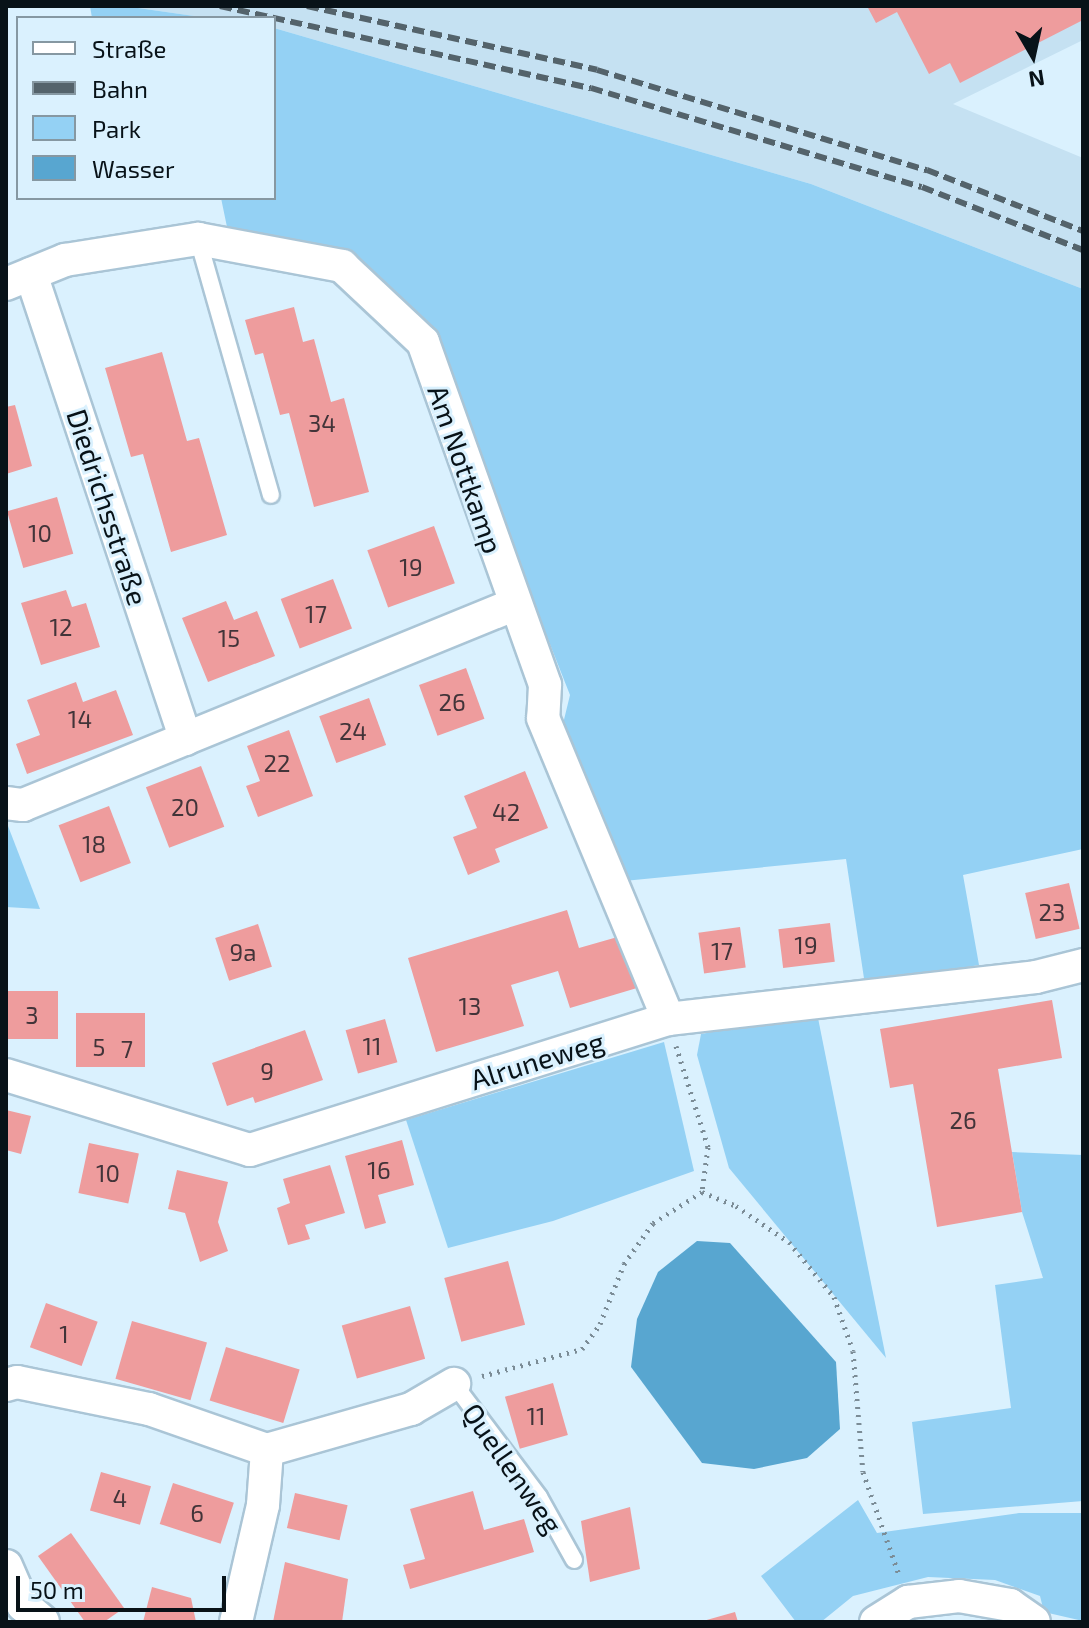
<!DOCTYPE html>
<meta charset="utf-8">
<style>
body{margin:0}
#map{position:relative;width:1089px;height:1628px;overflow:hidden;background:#daf1fe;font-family:"Exo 2",sans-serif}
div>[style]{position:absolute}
.built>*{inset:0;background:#c5e1f2}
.green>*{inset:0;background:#94d1f4}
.water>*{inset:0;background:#58a6d0}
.building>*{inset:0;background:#ee9c9d;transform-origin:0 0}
.path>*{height:5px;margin-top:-2.5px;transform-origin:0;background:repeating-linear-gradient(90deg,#7b8c96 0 2px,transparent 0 8px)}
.roads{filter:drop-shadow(2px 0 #aac5d6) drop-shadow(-2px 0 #aac5d6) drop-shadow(0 2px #aac5d6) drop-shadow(0 -2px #aac5d6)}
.service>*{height:16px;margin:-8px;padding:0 8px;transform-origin:8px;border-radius:8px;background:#fff}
.minor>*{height:32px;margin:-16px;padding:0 16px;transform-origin:16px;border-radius:16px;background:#fff}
.rail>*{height:6px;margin-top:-3px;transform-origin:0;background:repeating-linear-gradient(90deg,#54636b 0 12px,transparent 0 18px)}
span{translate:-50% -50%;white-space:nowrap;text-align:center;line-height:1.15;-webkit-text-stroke:6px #daf1fe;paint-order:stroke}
.number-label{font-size:24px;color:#423439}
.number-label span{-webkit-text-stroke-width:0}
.street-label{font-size:28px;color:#081218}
.frame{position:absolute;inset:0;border:8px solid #081218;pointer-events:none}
.legend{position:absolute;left:16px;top:16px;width:260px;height:184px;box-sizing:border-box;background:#daf1fe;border:2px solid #8698a2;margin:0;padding:10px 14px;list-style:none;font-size:24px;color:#081218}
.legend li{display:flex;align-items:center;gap:16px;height:40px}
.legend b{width:40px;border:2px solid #8698a2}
.north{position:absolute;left:993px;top:16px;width:80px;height:80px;-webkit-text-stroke:6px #daf1fe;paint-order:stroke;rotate:171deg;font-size:22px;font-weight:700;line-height:32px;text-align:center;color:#081218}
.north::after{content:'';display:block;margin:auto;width:28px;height:36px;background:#081218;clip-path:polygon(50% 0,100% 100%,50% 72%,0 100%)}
.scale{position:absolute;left:16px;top:1576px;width:210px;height:36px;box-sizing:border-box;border:4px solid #081218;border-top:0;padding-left:10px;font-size:24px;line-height:28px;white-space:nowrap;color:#081218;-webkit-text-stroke:6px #daf1fe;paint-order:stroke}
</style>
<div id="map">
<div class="built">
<i style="clip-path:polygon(124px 6px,1083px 6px,1083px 40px,953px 104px,1083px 158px,1083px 289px,811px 184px,274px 28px,274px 18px,208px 18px)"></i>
</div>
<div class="green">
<i style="clip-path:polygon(90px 6px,124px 6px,208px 18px,92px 18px)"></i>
<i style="clip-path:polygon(274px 28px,811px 184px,1083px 289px,1083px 849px,963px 875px,979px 965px,865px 985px,846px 859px,624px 881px,561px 732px,570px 695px,425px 327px,344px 257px,227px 227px,221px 198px,274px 198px)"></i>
<i style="clip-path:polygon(8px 826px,40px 909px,6px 907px)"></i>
<i style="clip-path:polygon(817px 1013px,886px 1358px,729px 1168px,697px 1055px,701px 1034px)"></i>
<i style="clip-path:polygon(664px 1042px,694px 1171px,553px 1221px,448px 1248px,406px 1120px)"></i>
<i style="clip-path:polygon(1012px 1152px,1083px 1155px,1083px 1501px,923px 1514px,912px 1422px,1011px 1408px,995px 1285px,1043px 1278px,1022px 1212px)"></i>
<i style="clip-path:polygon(858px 1500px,877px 1533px,1019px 1513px,1083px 1513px,1083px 1621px,1044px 1612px,1040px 1596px,995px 1580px,928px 1577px,853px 1596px,821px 1622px,796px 1622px,761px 1576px)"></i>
</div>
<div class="water">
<i style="clip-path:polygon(697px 1241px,730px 1243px,836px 1362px,840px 1429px,807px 1458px,754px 1469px,702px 1463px,631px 1367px,637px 1319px,658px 1272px)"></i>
</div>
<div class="building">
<i style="clip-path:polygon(867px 6px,1083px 6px,1083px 20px,960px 83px,950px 63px,929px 74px,897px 12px,876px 23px)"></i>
<i style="clip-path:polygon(294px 307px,303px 342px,314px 339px,331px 402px,344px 398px,369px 492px,314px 507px,289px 413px,280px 415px,263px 353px,255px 355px,245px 320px)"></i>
<i style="clip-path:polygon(162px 352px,187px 441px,199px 438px,227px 535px,171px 552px,143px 454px,131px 457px,105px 368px)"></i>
<i style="clip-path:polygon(15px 405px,32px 466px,6px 474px,6px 407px)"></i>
<i style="left:57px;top:497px;width:59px;height:52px;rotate:74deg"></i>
<i style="left:434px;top:526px;width:61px;height:71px;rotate:70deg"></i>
<i style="left:333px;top:579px;width:53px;height:56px;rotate:69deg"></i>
<i style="clip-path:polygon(66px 590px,72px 607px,86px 603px,100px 647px,41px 665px,21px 603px)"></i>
<i style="clip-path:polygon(226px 601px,234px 620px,257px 611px,275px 656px,208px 682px,182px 618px)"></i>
<i style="left:466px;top:668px;width:54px;height:50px;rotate:70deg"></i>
<i style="clip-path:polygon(76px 682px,83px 702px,116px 690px,133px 735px,27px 774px,16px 744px,40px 735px,27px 700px)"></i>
<i style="left:369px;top:698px;width:50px;height:53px;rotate:70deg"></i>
<i style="clip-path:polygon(289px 730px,313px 796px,258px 817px,246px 786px,260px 781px,247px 746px)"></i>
<i style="left:201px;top:766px;width:65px;height:59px;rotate:69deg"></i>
<i style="clip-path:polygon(525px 771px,548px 828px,495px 849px,500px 862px,468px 875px,453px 837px,477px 828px,464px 796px)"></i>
<i style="left:109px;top:806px;width:61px;height:54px;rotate:69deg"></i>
<i style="left:1069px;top:883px;width:47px;height:45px;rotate:77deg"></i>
<i style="clip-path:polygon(567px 910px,579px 948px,621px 936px,637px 988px,570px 1008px,558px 971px,511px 985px,524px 1026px,436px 1052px,408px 958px)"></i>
<i style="left:830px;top:923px;width:39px;height:52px;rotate:83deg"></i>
<i style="left:258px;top:924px;width:45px;height:45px;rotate:72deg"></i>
<i style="left:740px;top:927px;width:41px;height:42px;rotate:82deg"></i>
<i style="left:6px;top:991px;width:52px;height:48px"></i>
<i style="clip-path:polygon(1052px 1000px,1062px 1058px,998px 1069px,1022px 1212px,937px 1227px,913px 1084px,890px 1088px,880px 1029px)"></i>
<i style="left:76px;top:1013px;width:69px;height:54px"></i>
<i style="left:385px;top:1019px;width:45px;height:41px;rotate:74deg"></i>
<i style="clip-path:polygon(305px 1030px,323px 1080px,255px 1103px,253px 1097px,227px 1106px,212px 1063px)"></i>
<i style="clip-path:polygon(6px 1110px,31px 1116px,21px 1154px,6px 1150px)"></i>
<i style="clip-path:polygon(402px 1140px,414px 1185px,378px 1195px,386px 1223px,365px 1229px,345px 1156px)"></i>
<i style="left:89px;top:1143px;width:51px;height:51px;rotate:12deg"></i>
<i style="clip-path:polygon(330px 1165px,345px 1213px,305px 1225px,310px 1239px,288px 1245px,277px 1208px,290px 1203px,283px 1179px)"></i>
<i style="clip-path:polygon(177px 1170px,228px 1182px,218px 1222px,228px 1251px,200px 1262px,185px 1213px,168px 1209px)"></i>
<i style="left:508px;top:1261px;width:66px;height:66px;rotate:75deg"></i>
<i style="left:46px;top:1303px;width:55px;height:47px;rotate:20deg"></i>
<i style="left:410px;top:1306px;width:55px;height:71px;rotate:74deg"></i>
<i style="left:132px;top:1321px;width:78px;height:60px;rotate:16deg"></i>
<i style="left:226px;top:1347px;width:77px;height:56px;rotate:17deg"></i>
<i style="left:553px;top:1383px;width:54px;height:50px;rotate:74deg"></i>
<i style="left:101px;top:1472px;width:52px;height:40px;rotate:16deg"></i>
<i style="left:173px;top:1483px;width:64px;height:43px;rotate:18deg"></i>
<i style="clip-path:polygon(473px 1491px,484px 1530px,524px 1519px,534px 1552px,410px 1589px,403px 1565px,425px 1559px,410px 1509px)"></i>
<i style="left:295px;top:1493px;width:54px;height:36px;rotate:13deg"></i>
<i style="clip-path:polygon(630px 1507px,640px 1569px,590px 1582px,581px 1521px)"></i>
<i style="clip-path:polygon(71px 1533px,124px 1608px,104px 1622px,85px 1622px,38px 1556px)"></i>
<i style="clip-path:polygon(285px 1562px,348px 1579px,342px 1622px,273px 1622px)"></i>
<i style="clip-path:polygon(152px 1587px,191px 1598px,196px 1622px,143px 1622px)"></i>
<i style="clip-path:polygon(735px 1612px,738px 1622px,703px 1622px,703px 1621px)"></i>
</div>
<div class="path">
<i style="left:676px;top:1046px;width:106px;rotate:72.4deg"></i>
<i style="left:708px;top:1147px;width:45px;rotate:97.6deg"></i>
<i style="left:482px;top:1376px;width:104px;rotate:-15.1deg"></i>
<i style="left:582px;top:1349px;width:31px;rotate:-54deg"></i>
<i style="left:600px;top:1324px;width:65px;rotate:-68.2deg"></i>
<i style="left:624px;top:1264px;width:50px;rotate:-54.7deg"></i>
<i style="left:653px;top:1223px;width:58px;rotate:-32.3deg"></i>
<i style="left:702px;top:1192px;width:37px;rotate:22deg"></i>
<i style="left:736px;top:1206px;width:64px;rotate:34.2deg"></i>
<i style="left:789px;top:1242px;width:71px;rotate:50.7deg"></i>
<i style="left:834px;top:1297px;width:57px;rotate:70.6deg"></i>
<i style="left:853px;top:1351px;width:121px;rotate:85.3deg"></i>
<i style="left:863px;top:1472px;width:109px;rotate:70.7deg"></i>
</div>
<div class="roads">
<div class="service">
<i style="left:198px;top:239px;width:266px;rotate:74.1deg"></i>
<i style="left:454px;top:1384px;width:141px;rotate:53deg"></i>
<i style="left:539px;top:1497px;width:72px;rotate:60.9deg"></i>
</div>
<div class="minor">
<i style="left:31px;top:274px;width:490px;rotate:71.6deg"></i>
<i style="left:6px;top:284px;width:64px;rotate:-22.1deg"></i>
<i style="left:65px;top:260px;width:135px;rotate:-9deg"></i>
<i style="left:198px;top:239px;width:147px;rotate:10.6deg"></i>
<i style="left:342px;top:266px;width:111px;rotate:43.2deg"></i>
<i style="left:423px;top:342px;width:364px;rotate:70.4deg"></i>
<i style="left:545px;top:685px;width:33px;rotate:93deg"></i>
<i style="left:543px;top:718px;width:326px;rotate:67.4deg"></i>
<i style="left:6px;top:803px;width:17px;rotate:7deg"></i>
<i style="left:23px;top:805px;width:529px;rotate:-22.2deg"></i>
<i style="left:6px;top:1075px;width:255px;rotate:17.1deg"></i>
<i style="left:250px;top:1150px;width:438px;rotate:-17.4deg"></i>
<i style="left:668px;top:1019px;width:370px;rotate:-6.5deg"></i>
<i style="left:1036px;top:977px;width:49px;rotate:-14.3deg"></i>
<i style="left:6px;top:1385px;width:11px;rotate:-15deg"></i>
<i style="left:17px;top:1382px;width:135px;rotate:11.6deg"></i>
<i style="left:149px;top:1409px;width:125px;rotate:19.2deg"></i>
<i style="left:267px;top:1450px;width:150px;rotate:-15.9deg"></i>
<i style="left:411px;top:1409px;width:50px;rotate:-30.2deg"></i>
<i style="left:6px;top:1566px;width:43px;rotate:66.4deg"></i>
<i style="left:23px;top:1605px;width:26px;rotate:40deg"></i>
<i style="left:236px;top:1622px;width:120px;rotate:-77deg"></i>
<i style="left:263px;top:1505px;width:55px;rotate:-85.8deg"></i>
<i style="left:876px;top:1622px;width:38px;rotate:-32deg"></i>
<i style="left:908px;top:1602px;width:51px;rotate:-6.7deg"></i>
<i style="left:959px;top:1596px;width:52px;rotate:10deg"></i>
<i style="left:1010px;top:1605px;width:29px;rotate:35deg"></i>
</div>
</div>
<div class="rail">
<i style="left:220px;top:6px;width:380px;rotate:12.5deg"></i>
<i style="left:591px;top:88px;width:345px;rotate:16.7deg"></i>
<i style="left:922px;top:187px;width:173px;rotate:21.4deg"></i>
<i style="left:307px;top:6px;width:297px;rotate:12.4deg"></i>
<i style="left:597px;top:70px;width:345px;rotate:16.9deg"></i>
<i style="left:927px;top:170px;width:168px;rotate:21.4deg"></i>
</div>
<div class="number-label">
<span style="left:322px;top:423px">34</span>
<span style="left:40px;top:533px">10</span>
<span style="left:411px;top:567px">19</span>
<span style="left:316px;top:614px">17</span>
<span style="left:61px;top:627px">12</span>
<span style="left:229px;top:638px">15</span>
<span style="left:452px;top:702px">26</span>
<span style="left:80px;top:719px">14</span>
<span style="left:353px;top:731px">24</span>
<span style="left:277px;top:763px">22</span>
<span style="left:185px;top:807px">20</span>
<span style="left:506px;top:812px">42</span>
<span style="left:94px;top:844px">18</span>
<span style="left:1052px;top:912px">23</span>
<span style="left:806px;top:945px">19</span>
<span style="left:722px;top:951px">17</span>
<span style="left:243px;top:952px">9a</span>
<span style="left:470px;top:1006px">13</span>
<span style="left:32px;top:1015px">3</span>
<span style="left:372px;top:1046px">11</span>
<span style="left:99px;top:1047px">5</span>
<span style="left:127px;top:1049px">7</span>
<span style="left:267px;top:1071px">9</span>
<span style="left:963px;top:1120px">26</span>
<span style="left:379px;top:1170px">16</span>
<span style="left:108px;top:1173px">10</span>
<span style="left:64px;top:1334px">1</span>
<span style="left:536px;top:1416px">11</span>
<span style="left:120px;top:1498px">4</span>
<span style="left:197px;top:1513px">6</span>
</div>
<div class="street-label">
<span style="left:466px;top:469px;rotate:71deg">Am Nottkamp</span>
<span style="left:108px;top:507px;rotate:72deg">Diedrichsstraße</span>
<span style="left:537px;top:1060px;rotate:-17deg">Alruneweg</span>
<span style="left:513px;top:1468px;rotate:55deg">Quellenweg</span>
</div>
<div class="frame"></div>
<ul class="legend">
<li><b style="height:10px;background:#fff"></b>Straße</li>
<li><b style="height:10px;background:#54636b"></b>Bahn</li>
<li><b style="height:22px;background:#94d1f4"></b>Park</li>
<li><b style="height:22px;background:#58a6d0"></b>Wasser</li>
</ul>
<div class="north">N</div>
<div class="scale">50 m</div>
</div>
